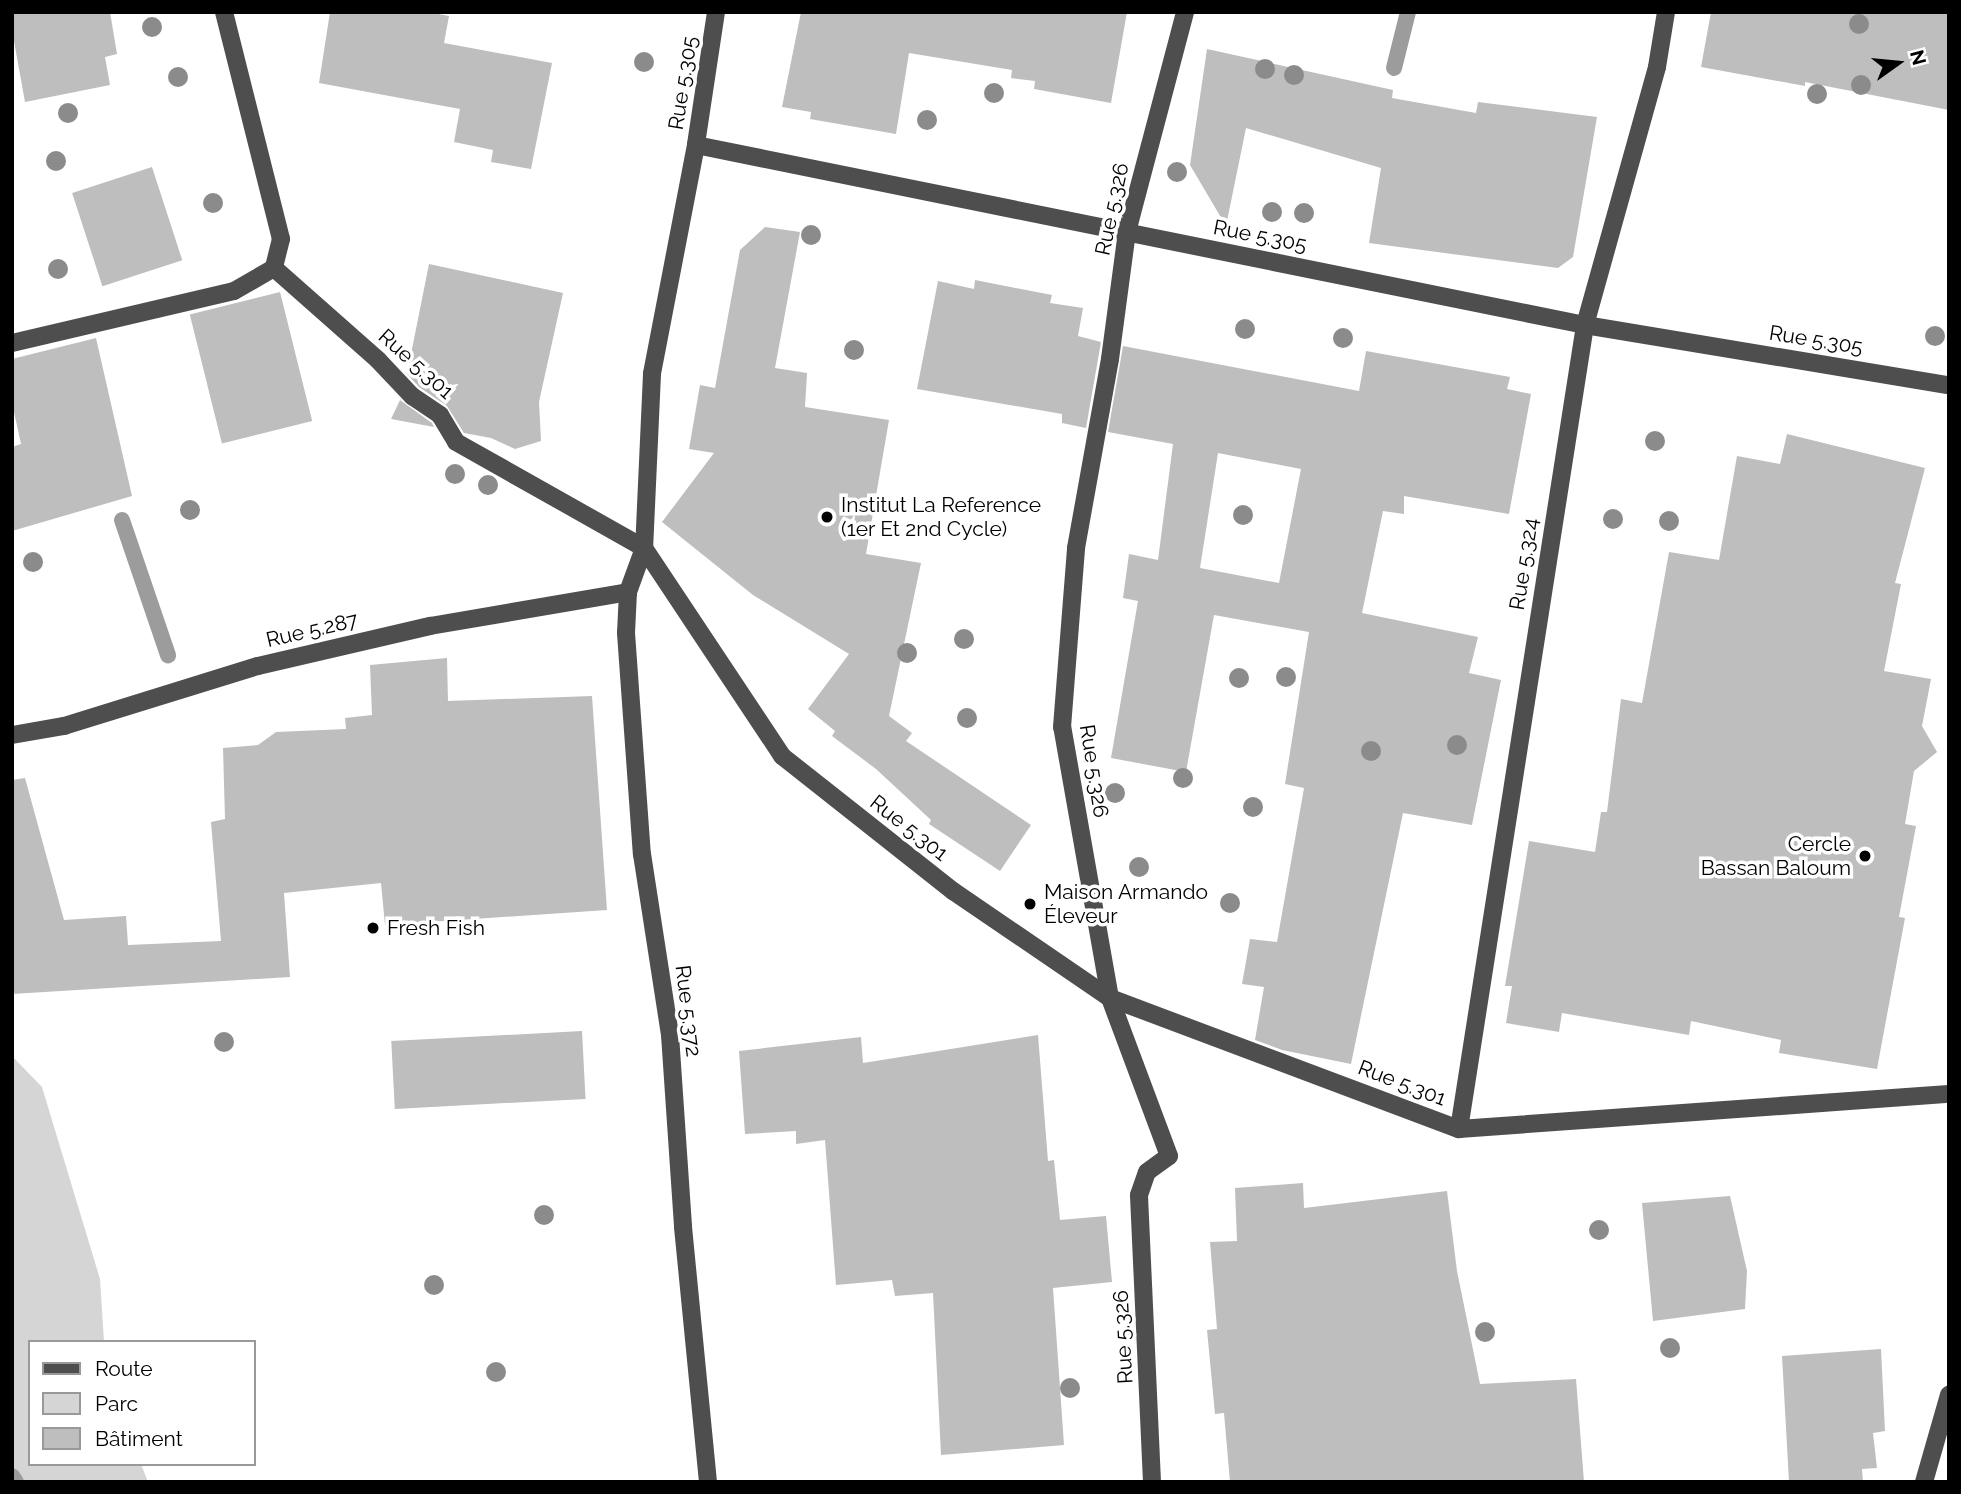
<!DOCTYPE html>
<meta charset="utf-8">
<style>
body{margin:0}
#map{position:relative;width:1961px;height:1494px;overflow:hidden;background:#fff;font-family:Raleway,sans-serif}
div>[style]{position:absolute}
.green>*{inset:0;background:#d5d5d5}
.stream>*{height:16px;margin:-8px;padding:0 8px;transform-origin:8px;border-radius:8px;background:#9c9c9c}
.building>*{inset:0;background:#bebebe;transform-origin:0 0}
.minor>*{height:18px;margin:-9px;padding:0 9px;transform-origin:9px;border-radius:9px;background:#4e4e4e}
.trees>*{width:20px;height:20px;margin:-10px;border-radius:50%;background:#8b8b8b}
.dots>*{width:19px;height:19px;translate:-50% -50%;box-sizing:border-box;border:4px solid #fff;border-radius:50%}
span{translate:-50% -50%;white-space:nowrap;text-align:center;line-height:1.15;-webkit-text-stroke:7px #fff;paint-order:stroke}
.street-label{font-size:21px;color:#000}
.poi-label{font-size:21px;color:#000}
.left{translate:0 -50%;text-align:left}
.right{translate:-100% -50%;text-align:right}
.frame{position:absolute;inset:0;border:14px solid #000;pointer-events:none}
.legend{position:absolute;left:28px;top:1340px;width:228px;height:126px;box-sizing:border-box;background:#fff;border:2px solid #999;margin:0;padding:9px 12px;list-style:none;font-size:21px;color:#000}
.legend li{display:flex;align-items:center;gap:14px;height:35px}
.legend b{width:35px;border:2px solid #999}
.north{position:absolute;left:1863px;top:28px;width:70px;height:70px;-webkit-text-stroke:5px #fff;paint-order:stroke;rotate:75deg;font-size:19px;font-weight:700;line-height:28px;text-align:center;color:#000}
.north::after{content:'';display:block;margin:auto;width:24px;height:32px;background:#000;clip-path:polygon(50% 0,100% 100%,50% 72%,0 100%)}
</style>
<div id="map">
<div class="green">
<i style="clip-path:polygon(12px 1056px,42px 1087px,100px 1279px,104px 1342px,30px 1342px,30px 1464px,141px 1464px,148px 1482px,12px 1482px)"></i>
</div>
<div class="stream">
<i style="left:1394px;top:68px;width:58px;rotate:-76deg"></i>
<i style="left:122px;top:520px;width:143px;rotate:71.2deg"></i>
<i style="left:12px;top:1476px;width:7px;rotate:56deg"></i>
</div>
<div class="building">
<i style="clip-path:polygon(12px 12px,110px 12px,117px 54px,105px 57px,110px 85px,25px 102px,12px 30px)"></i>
<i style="clip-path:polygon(330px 12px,428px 12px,449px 16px,444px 43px,552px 63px,531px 169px,491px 162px,493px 150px,454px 142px,460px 109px,319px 83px)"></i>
<i style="clip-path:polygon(801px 12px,1127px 12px,1111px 103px,1034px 89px,1035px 81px,1011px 78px,1012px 70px,909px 53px,896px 134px,810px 119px,811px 112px,782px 107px)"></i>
<i style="clip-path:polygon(1711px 12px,1949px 12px,1949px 110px,1805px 82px,1805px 86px,1701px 67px)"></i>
<i style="clip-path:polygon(1207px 49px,1393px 90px,1392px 98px,1476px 113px,1478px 102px,1597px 117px,1573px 257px,1558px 268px,1369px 243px,1381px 168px,1246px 128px,1226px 226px,1190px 165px)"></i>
<i style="left:152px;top:167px;width:98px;height:84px;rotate:72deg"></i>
<i style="clip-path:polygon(765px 227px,800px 232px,775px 368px,807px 373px,805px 407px,889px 420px,866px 554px,921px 563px,889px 716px,912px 733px,906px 741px,1031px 825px,1000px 871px,929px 824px,931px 820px,876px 769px,832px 736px,835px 731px,808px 709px,849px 654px,753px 595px,662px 522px,714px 453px,689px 449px,700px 385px,715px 388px,740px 250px)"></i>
<i style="clip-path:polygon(429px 264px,563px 293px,539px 402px,541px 441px,515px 449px,491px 438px,464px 433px,447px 406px,419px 387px,407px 374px)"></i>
<i style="clip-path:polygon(975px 280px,1052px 295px,1050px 303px,1083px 308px,1078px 336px,1101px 342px,1086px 428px,1062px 423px,1062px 414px,917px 389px,938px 281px,974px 289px)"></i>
<i style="left:280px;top:292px;width:133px;height:93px;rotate:76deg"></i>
<i style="clip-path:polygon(96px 338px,132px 496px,12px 531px,12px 447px,21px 444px,12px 403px,12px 359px)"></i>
<i style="clip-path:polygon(evenodd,1123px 346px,1359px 391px,1366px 351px,1510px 377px,1507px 389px,1531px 394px,1509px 514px,1404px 496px,1404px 514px,1383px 511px,1362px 613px,1478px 637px,1469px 673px,1501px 680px,1472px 825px,1403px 813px,1351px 1064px,1282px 1050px,1255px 1040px,1264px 987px,1242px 984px,1250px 939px,1277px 942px,1304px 788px,1285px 784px,1309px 632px,1214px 615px,1186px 772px,1111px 758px,1138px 601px,1123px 598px,1129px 554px,1158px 560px,1173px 444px,1108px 432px,1123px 346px,1218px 453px,1301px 469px,1279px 583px,1200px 568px,1218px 453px)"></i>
<i style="clip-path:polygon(400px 400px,432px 423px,434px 427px,391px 419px)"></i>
<i style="clip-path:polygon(1787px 434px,1925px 468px,1895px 583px,1901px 584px,1884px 671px,1931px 679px,1922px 726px,1937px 752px,1914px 771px,1905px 824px,1916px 826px,1899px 917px,1905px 918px,1877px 1069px,1779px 1053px,1781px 1040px,1691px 1021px,1689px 1035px,1562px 1013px,1559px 1032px,1506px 1023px,1512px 986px,1505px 986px,1529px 841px,1595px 852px,1601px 812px,1607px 812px,1621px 699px,1642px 703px,1669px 552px,1719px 560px,1737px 456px,1780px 464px)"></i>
<i style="clip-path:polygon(447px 658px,448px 701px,592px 696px,607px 910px,385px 925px,381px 883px,284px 893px,290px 977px,12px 994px,12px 780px,25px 778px,64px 920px,126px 916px,128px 945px,221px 941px,211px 822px,225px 819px,223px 748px,258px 745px,276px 732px,346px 729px,345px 718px,372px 715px,370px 665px)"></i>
<i style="left:582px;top:1031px;width:68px;height:191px;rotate:87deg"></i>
<i style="clip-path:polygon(1038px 1035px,1048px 1161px,1054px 1160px,1060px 1220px,1106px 1216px,1112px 1282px,1053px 1288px,1064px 1445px,941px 1455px,933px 1293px,895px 1296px,892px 1280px,836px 1285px,825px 1140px,796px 1144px,796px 1131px,745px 1134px,739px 1051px,861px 1037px,863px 1063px)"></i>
<i style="clip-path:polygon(1303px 1183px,1304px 1208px,1447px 1191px,1457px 1271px,1480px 1384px,1576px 1379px,1584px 1482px,1230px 1482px,1224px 1413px,1215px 1414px,1207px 1330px,1217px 1329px,1210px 1242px,1237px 1241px,1235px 1188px)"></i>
<i style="clip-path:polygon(1730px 1196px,1747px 1271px,1745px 1309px,1653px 1321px,1642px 1203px)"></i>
<i style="clip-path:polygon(1881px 1349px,1885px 1431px,1873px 1433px,1877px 1468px,1862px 1469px,1863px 1482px,1789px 1482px,1782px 1356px)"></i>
</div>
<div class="minor">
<i style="left:224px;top:12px;width:234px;rotate:75.9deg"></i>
<i style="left:281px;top:239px;width:30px;rotate:104deg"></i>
<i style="left:274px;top:268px;width:139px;rotate:41.5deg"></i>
<i style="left:378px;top:360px;width:50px;rotate:46.6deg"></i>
<i style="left:412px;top:396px;width:34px;rotate:34deg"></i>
<i style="left:440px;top:415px;width:31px;rotate:59deg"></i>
<i style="left:456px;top:442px;width:216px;rotate:29.4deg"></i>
<i style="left:644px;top:548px;width:250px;rotate:56.4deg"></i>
<i style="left:782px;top:756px;width:218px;rotate:38.3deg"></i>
<i style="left:953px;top:891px;width:190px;rotate:34.3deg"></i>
<i style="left:1110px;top:998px;width:373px;rotate:20.6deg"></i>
<i style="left:1459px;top:1129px;width:491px;rotate:-4.1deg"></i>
<i style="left:716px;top:12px;width:134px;rotate:98.6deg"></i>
<i style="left:696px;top:145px;width:907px;rotate:11.45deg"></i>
<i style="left:1585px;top:325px;width:369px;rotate:9.4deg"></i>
<i style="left:696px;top:145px;width:233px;rotate:100.9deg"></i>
<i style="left:652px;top:374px;width:174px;rotate:92.6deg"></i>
<i style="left:644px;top:548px;width:47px;rotate:110deg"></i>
<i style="left:628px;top:592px;width:41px;rotate:92.8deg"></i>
<i style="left:626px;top:633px;width:222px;rotate:85.9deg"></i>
<i style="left:642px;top:854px;width:183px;rotate:81.2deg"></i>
<i style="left:670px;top:1035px;width:192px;rotate:86.1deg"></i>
<i style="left:683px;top:1227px;width:256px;rotate:84.4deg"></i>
<i style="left:12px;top:343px;width:228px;rotate:-13.2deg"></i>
<i style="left:234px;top:291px;width:46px;rotate:-29.9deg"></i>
<i style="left:12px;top:735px;width:53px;rotate:-9.8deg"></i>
<i style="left:64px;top:726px;width:203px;rotate:-17.2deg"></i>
<i style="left:258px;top:666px;width:177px;rotate:-13.1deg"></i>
<i style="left:430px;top:626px;width:201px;rotate:-9.7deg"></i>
<i style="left:1459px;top:1129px;width:814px;rotate:-81.09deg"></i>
<i style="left:1585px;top:325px;width:268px;rotate:-74.4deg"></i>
<i style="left:1657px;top:67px;width:56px;rotate:-80.7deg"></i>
<i style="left:1152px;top:1482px;width:287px;rotate:-92.6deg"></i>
<i style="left:1139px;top:1195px;width:24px;rotate:-71deg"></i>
<i style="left:1147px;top:1172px;width:27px;rotate:-36deg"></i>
<i style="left:1169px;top:1156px;width:169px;rotate:-110.5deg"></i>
<i style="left:1110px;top:998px;width:275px;rotate:-100deg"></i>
<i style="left:1062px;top:727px;width:180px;rotate:-85.5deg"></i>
<i style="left:1076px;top:548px;width:192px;rotate:-79.8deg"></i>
<i style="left:1110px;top:359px;width:128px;rotate:-82.4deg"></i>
<i style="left:1127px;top:232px;width:228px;rotate:-75.2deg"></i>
<i style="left:1924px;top:1482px;width:91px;rotate:-74deg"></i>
</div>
<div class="trees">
<i style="left:1859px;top:24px"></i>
<i style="left:152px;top:27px"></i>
<i style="left:644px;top:62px"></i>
<i style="left:1265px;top:69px"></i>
<i style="left:1294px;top:75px"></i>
<i style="left:178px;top:77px"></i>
<i style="left:1861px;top:85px"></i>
<i style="left:994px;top:93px"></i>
<i style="left:1817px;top:94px"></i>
<i style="left:68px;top:113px"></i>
<i style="left:927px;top:120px"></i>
<i style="left:56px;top:161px"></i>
<i style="left:1177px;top:172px"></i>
<i style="left:213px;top:203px"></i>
<i style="left:1272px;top:212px"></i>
<i style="left:1304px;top:213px"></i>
<i style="left:811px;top:235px"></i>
<i style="left:58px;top:269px"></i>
<i style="left:1245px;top:329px"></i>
<i style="left:1935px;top:336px"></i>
<i style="left:1343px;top:338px"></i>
<i style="left:854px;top:350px"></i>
<i style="left:1655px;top:441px"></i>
<i style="left:455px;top:474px"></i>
<i style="left:488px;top:485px"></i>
<i style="left:190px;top:510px"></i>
<i style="left:1243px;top:515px"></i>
<i style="left:1613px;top:519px"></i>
<i style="left:1669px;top:521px"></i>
<i style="left:33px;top:562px"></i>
<i style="left:964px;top:639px"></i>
<i style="left:907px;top:653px"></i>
<i style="left:1286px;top:677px"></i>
<i style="left:1239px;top:678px"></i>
<i style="left:967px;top:718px"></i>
<i style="left:1457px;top:745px"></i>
<i style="left:1371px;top:751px"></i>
<i style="left:1183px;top:778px"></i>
<i style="left:1115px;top:793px"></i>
<i style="left:1253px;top:807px"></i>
<i style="left:1139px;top:867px"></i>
<i style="left:1230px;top:903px"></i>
<i style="left:224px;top:1042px"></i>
<i style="left:544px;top:1215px"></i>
<i style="left:1599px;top:1230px"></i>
<i style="left:434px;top:1285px"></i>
<i style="left:1485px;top:1332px"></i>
<i style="left:1670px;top:1348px"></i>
<i style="left:496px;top:1372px"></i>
<i style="left:1070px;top:1388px"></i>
</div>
<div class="dots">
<i style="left:827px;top:517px;background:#000"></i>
<i style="left:1865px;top:856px;background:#000"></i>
<i style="left:1030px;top:904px;background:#000"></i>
<i style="left:373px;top:928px;background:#000"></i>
</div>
<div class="street-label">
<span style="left:683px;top:83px;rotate:-81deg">Rue 5.305</span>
<span style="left:1112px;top:209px;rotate:-78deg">Rue 5.326</span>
<span style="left:1260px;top:236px;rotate:11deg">Rue 5.305</span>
<span style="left:1816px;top:340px;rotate:9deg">Rue 5.305</span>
<span style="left:416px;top:364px;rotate:42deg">Rue 5.301</span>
<span style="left:1524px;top:564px;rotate:-81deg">Rue 5.324</span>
<span style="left:312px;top:630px;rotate:-13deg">Rue 5.287</span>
<span style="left:1094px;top:771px;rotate:81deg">Rue 5.326</span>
<span style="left:909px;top:828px;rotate:38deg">Rue 5.301</span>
<span style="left:688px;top:1011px;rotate:83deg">Rue 5.372</span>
<span style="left:1402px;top:1083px;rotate:21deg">Rue 5.301</span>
<span style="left:1123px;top:1337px;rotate:-93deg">Rue 5.326</span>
</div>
<div class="poi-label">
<span class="left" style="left:841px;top:517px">Institut La Reference<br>(1er Et 2nd Cycle)</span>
<span class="right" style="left:1851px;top:856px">Cercle<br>Bassan Baloum</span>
<span class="left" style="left:1044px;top:904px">Maison Armando<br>Éleveur</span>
<span class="left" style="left:387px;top:928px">Fresh Fish</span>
</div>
<div class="frame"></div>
<ul class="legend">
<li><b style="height:9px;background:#4e4e4e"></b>Route</li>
<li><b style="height:19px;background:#d5d5d5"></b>Parc</li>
<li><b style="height:19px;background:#bebebe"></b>Bâtiment</li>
</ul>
<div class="north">N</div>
</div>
